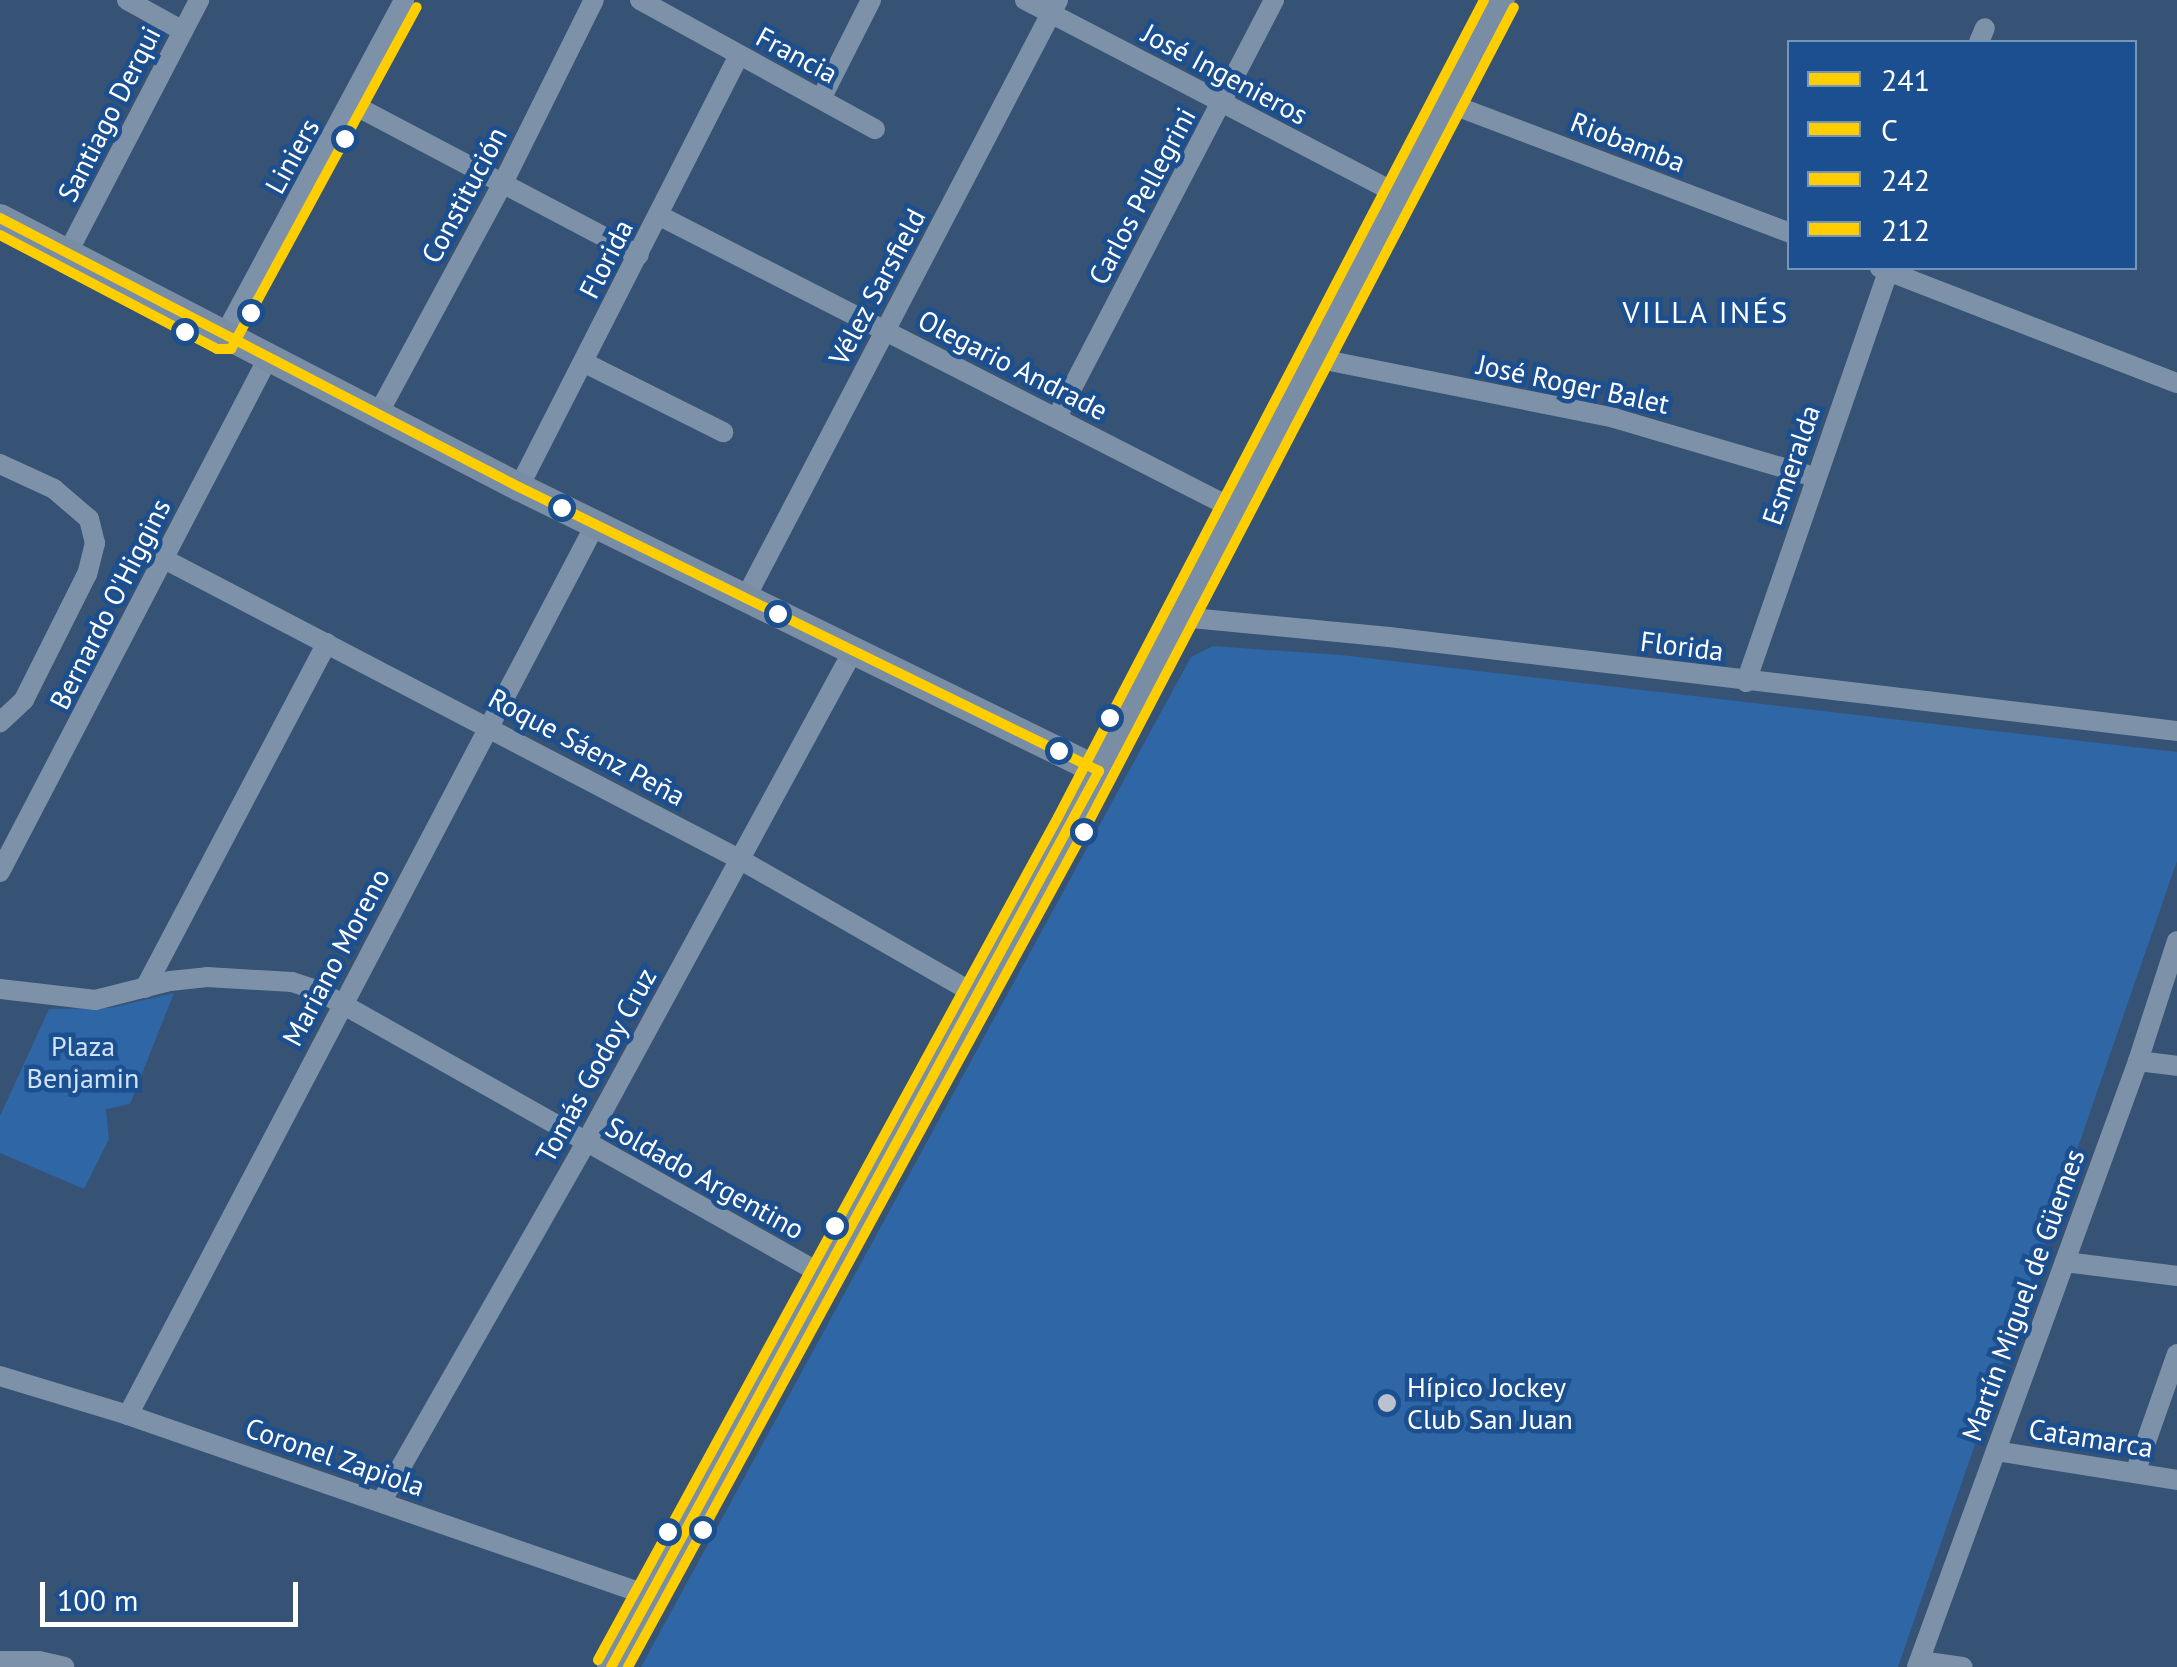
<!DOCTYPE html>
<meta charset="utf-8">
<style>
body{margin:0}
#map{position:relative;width:2177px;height:1667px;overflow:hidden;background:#365274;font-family:"PT Sans",sans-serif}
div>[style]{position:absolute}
.green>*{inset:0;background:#2f66a5}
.street>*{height:20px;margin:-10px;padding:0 10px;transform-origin:10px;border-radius:10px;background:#7d92a8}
.secondary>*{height:28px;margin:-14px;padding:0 14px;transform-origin:14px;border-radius:14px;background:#798da4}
.bus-1>*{height:10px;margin:-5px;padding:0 5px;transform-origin:5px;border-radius:5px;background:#ffce00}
.bus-2>*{height:10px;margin:-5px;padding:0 5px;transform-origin:5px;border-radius:5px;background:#ffce00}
.bus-3>*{height:10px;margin:-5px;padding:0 5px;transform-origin:5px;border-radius:5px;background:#ffce00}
.bus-4>*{height:10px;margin:-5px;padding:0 5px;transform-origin:5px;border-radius:5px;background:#ffce00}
.dots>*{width:28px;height:28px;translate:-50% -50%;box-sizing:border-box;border:5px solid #1b4f8f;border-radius:50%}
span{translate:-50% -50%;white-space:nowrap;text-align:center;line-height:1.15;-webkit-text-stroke:9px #1b4f8f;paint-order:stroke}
.street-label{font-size:28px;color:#fff}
.park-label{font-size:28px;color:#cfe3fa}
.poi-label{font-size:28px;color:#fff}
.left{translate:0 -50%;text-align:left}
.neighbourhood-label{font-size:30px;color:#fff;letter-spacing:2.5px}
.legend{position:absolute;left:1787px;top:40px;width:350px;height:230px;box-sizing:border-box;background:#1b4f8f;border:2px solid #7695bc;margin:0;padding:12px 18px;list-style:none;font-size:30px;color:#fff}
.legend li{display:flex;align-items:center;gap:20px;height:50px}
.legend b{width:50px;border:2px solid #7695bc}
.scale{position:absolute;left:40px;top:1582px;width:258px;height:45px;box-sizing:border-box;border:5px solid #fff;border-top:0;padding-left:12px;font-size:30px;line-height:35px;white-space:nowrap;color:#fff;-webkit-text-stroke:8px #1b4f8f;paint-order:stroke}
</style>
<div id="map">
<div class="green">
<i style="clip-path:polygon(1213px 646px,1341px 655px,2177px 752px,2177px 861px,1898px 1667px,641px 1667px,1191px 657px)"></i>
<i style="clip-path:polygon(174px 993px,130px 1104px,106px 1109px,109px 1139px,84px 1189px,0 1153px,0 1116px,49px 1009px,110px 1008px)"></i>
</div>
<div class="street">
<i style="left:127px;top:0;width:64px;rotate:29deg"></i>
<i style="left:640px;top:0;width:268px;rotate:28.8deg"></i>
<i style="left:1025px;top:0;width:423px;rotate:27.5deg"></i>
<i style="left:1979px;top:42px;width:15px;rotate:-67deg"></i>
<i style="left:821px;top:99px;width:111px;rotate:-63.2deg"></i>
<i style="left:1448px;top:103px;width:366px;rotate:20.8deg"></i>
<i style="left:352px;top:104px;width:324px;rotate:27.8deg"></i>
<i style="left:658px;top:215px;width:649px;rotate:27.04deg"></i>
<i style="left:68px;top:252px;width:284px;rotate:-62.5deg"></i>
<i style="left:1880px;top:268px;width:318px;rotate:21.2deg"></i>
<i style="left:224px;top:336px;width:381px;rotate:-61.8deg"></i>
<i style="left:1315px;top:358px;width:305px;rotate:11.3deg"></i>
<i style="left:1614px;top:418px;width:209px;rotate:16.4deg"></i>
<i style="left:583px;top:362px;width:157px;rotate:26.6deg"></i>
<i style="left:378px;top:414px;width:263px;rotate:-61.6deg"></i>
<i style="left:503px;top:183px;width:204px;rotate:-63.6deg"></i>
<i style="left:1057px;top:417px;width:470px;rotate:-62.5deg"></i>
<i style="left:0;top:464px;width:60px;rotate:24.8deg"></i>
<i style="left:54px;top:489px;width:46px;rotate:40.6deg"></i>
<i style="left:89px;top:519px;width:25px;rotate:76deg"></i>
<i style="left:95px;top:543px;width:32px;rotate:104deg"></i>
<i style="left:87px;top:574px;width:141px;rotate:116.6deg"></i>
<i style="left:24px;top:700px;width:33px;rotate:137deg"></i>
<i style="left:519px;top:487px;width:485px;rotate:-63deg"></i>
<i style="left:164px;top:559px;width:651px;rotate:27.55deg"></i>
<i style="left:741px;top:860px;width:273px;rotate:29.8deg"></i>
<i style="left:745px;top:599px;width:676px;rotate:-62.41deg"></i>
<i style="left:1181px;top:617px;width:209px;rotate:5.5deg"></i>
<i style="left:1389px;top:637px;width:794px;rotate:6.8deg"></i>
<i style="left:1746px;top:682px;width:438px;rotate:-70.9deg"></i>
<i style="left:0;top:872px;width:577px;rotate:-62.46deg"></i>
<i style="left:145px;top:988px;width:390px;rotate:-62.2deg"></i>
<i style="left:0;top:989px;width:96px;rotate:6.6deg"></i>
<i style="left:95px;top:1000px;width:77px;rotate:-14.2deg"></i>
<i style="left:170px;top:981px;width:37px;rotate:-6deg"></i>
<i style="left:207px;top:977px;width:85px;rotate:3.4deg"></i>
<i style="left:292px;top:982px;width:28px;rotate:18deg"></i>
<i style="left:319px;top:991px;width:581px;rotate:29.39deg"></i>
<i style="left:2138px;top:1061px;width:39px;rotate:7deg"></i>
<i style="left:2065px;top:1262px;width:113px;rotate:7.1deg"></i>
<i style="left:0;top:1376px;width:134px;rotate:16.9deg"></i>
<i style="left:128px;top:1415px;width:552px;rotate:19.12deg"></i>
<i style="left:128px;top:1415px;width:1005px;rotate:-62.31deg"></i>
<i style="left:1996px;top:1451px;width:183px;rotate:9.1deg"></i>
<i style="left:2135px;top:1473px;width:126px;rotate:-70.6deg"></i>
<i style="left:381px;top:1502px;width:412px;rotate:-60.3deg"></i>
<i style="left:585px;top:1144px;width:561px;rotate:-61.47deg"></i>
<i style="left:0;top:1661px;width:39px"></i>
<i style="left:39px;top:1661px;width:26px;rotate:13deg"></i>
<i style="left:1920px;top:1661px;width:43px;rotate:7.9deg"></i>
<i style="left:1917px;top:1667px;width:645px;rotate:-69.96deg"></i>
<i style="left:2138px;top:1061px;width:126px;rotate:-72deg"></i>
</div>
<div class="secondary">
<i style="left:0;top:218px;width:585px;rotate:27.4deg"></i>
<i style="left:519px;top:487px;width:646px;rotate:26.09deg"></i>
<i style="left:611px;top:1667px;width:960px;rotate:-61.38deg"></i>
<i style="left:1071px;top:824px;width:929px;rotate:-62.44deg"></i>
</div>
<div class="bus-1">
<i style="left:0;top:218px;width:585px;rotate:27.4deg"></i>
<i style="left:519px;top:487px;width:646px;rotate:26.09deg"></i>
<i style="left:1099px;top:771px;width:1020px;rotate:118.57deg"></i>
</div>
<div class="bus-2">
<i style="left:628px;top:1667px;width:952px;rotate:-61.39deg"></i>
<i style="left:1084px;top:831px;width:929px;rotate:-62.44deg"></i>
</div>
<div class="bus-3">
<i style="left:598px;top:1660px;width:960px;rotate:-61.38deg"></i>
<i style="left:1058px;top:817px;width:921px;rotate:-62.46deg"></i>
</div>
<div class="bus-4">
<i style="left:0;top:235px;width:245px;rotate:27.7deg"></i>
<i style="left:217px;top:349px;width:14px"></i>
<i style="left:231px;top:349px;width:389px;rotate:-61.5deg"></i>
</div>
<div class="dots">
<i style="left:345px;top:139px;background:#fff"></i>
<i style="left:251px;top:313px;background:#fff"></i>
<i style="left:185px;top:332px;background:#fff"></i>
<i style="left:562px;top:508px;background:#fff"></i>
<i style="left:778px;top:614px;background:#fff"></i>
<i style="left:1110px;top:718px;background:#fff"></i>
<i style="left:1059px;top:751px;background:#fff"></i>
<i style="left:1084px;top:832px;background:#fff"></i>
<i style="left:835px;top:1226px;background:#fff"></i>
<i style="left:1387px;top:1403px;background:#b9c2ce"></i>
<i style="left:703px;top:1530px;background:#fff"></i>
<i style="left:668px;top:1532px;background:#fff"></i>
</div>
<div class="street-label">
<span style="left:797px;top:55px;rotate:28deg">Francia</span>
<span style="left:1225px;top:74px;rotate:28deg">José Ingenieros</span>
<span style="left:109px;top:114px;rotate:-63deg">Santiago Derqui</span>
<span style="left:1628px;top:142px;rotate:21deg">Riobamba</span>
<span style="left:292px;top:156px;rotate:-61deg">Liniers</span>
<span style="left:464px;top:195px;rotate:-62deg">Constitución</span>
<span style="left:1142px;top:196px;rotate:-62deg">Carlos Pellegrini</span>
<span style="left:606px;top:259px;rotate:-63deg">Florida</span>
<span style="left:877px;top:287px;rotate:-62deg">Vélez Sarsfield</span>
<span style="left:1013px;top:365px;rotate:27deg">Olegario Andrade</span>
<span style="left:1573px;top:384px;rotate:12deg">José Roger Balet</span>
<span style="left:1791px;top:465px;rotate:-71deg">Esmeralda</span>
<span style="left:110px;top:604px;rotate:-63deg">Bernardo O'Higgins</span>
<span style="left:1682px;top:646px;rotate:7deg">Florida</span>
<span style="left:587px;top:747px;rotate:28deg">Roque Sáenz Peña</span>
<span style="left:336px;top:957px;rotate:-62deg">Mariano Moreno</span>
<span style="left:596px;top:1065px;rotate:-61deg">Tomás Godoy Cruz</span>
<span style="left:705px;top:1178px;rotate:29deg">Soldado Argentino</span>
<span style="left:2023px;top:1295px;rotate:-70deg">Martín Miguel de Güemes</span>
<span style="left:2091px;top:1438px;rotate:9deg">Catamarca</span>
<span style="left:335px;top:1457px;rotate:19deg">Coronel Zapiola</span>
</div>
<div class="park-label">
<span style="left:83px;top:1062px">Plaza<br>Benjamin</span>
</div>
<div class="poi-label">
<span class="left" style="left:1407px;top:1403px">Hípico Jockey<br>Club San Juan</span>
</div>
<div class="neighbourhood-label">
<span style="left:1706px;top:312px">VILLA INÉS</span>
</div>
<ul class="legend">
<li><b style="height:12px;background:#ffce00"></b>241</li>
<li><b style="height:12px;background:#ffce00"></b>C</li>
<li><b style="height:12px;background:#ffce00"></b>242</li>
<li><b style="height:12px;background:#ffce00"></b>212</li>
</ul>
<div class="scale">100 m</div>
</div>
